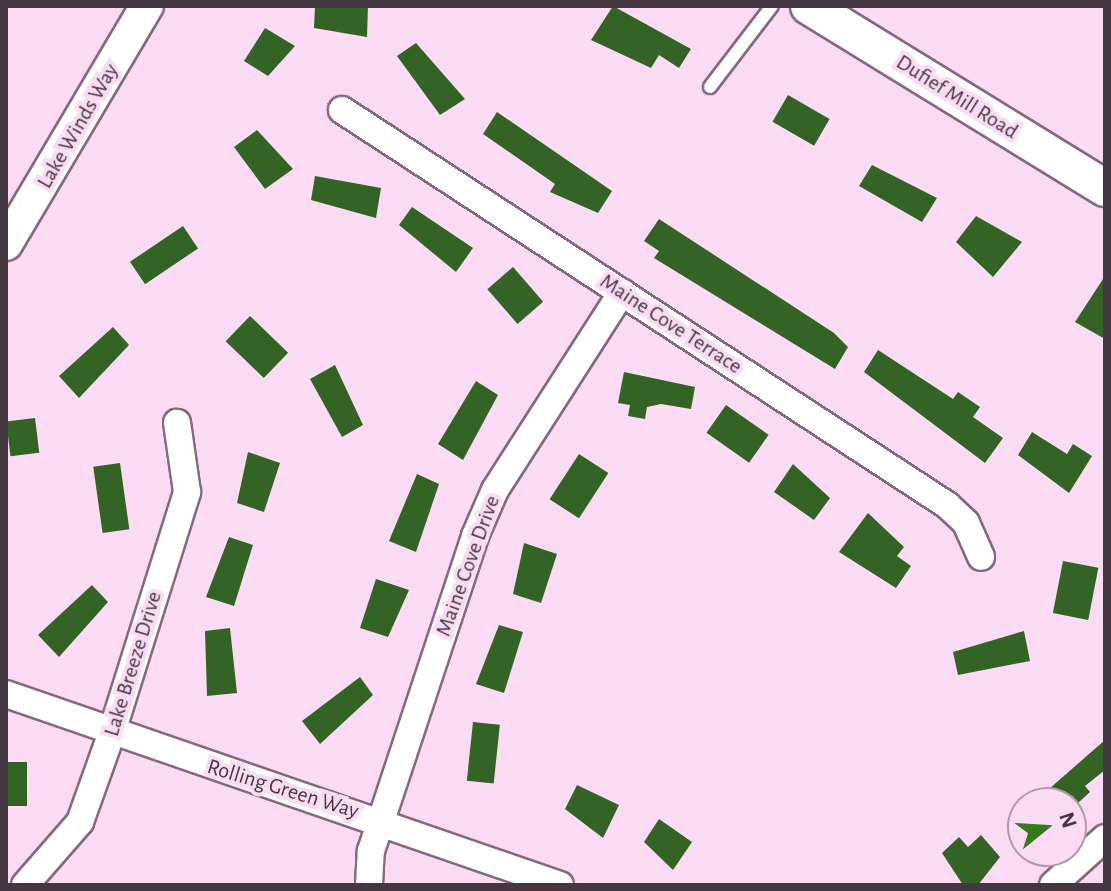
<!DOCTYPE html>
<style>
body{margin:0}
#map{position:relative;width:1111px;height:891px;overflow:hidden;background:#fcdbf5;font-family:"Alegreya Sans",sans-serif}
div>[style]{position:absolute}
.building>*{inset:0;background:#336325;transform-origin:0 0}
.roads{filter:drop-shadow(2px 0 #866981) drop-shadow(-2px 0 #866981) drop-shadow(0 2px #866981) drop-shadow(0 -2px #866981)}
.service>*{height:12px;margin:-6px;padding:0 6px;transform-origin:6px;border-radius:6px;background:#fff}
.minor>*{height:26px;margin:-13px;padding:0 13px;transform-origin:13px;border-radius:13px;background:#fff}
.tertiary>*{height:32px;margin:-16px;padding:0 16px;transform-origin:16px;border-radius:16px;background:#fff}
.secondary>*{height:36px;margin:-18px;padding:0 18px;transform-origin:18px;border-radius:18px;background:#fff}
span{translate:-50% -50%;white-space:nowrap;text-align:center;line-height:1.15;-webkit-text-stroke:8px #fcdbf5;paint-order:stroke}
.street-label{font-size:22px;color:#443742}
.frame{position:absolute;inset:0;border:8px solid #443742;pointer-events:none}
.north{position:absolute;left:1007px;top:787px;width:80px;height:80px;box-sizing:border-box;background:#fcdbf5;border:2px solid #b299ad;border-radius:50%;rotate:72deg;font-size:22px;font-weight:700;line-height:32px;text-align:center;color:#443742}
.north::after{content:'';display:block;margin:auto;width:28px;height:36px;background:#347a1d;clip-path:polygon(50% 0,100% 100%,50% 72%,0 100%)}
</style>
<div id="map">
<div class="building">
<i style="clip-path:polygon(315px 6px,368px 6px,367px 37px,314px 28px)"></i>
<i style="clip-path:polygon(613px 6px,691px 49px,679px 68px,659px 55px,651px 68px,591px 40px)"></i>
<i style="clip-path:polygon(265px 28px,295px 46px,268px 76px,244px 61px)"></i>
<i style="clip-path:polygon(416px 43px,465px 99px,440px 115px,397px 56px)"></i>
<i style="left:788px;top:95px;width:48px;height:31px;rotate:30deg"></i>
<i style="clip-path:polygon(497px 112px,612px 191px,598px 213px,550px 192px,555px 184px,483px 134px)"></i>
<i style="clip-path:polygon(257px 130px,293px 169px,265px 189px,234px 147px)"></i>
<i style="clip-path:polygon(872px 165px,937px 198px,922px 222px,859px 186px)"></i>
<i style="clip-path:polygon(315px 176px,381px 188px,376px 218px,311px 200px)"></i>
<i style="clip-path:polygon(412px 207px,473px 248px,456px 272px,399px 225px)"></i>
<i style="clip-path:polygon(976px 216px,1022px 242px,993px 277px,956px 242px)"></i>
<i style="clip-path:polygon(659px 219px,834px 333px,848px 347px,835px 369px,654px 258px,659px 251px,644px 241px)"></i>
<i style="left:183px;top:226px;width:27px;height:64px;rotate:56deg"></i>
<i style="left:513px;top:267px;width:46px;height:34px;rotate:49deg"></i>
<i style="clip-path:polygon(1105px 276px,1105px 339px,1075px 322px)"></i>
<i style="left:250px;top:316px;width:53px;height:35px;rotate:44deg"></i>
<i style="clip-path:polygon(113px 327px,129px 345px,79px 398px,59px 376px)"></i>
<i style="clip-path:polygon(878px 350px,953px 399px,958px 392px,980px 407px,973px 417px,1003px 438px,985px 463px,864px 372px)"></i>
<i style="clip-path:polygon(335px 365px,363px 425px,342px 437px,310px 379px)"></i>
<i style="clip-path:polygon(624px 372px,695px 387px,691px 409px,661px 404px,647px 407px,645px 419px,628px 416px,630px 405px,618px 403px)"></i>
<i style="clip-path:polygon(476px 381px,498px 395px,463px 460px,438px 444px)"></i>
<i style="left:726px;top:405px;width:52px;height:34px;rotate:35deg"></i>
<i style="left:35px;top:418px;width:35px;height:29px;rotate:83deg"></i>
<i style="clip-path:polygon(1032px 432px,1067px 454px,1073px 444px,1092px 456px,1069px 493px,1018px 455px)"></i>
<i style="clip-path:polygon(248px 452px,280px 463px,264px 512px,237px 503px)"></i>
<i style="left:579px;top:454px;width:35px;height:54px;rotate:33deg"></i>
<i style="left:120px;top:463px;width:67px;height:27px;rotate:82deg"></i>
<i style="clip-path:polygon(793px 464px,830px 498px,814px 520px,774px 492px)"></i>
<i style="clip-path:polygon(417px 474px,439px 484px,416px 552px,389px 541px)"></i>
<i style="clip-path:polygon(868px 513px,904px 547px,897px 556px,911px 566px,896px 588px,839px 552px)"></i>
<i style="clip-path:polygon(229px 537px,253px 545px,234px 606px,206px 597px)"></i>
<i style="clip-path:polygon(524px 543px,557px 554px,541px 603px,513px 594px)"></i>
<i style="left:1063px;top:561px;width:36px;height:53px;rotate:11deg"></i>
<i style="clip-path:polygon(376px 579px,409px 590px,388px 637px,360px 628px)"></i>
<i style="clip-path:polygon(92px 585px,108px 602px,59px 657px,38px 635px)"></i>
<i style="clip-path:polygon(499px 625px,523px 632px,504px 693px,476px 684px)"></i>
<i style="clip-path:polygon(230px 628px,237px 693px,207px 696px,205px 631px)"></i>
<i style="clip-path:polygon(1024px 631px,1030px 661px,958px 675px,953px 652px)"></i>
<i style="clip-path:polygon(360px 677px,373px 695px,320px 744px,302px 721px)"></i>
<i style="left:473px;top:722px;width:27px;height:59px;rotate:6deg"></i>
<i style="clip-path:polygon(1105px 740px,1105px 770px,1085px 786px,1090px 792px,1078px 803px,1033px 803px)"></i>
<i style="left:6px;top:762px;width:21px;height:44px"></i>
<i style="clip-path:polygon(577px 785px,619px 805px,603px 838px,565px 809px)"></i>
<i style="clip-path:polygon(659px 819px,692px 842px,673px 870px,644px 842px)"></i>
<i style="clip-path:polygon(981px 835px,1000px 857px,978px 885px,963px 885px,942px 853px,959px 837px,968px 847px)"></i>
</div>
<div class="roads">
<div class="service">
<i style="left:710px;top:87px;width:102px;rotate:-52.6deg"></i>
</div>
<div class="minor">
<i style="left:342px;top:110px;width:723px;rotate:33.14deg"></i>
<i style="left:947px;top:505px;width:26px;rotate:43deg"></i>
<i style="left:966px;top:523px;width:37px;rotate:66deg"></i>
<i style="left:6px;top:694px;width:586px;rotate:19.02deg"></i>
<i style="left:25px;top:885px;width:84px;rotate:-48.9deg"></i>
<i style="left:80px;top:822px;width:92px;rotate:-70.4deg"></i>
<i style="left:111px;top:735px;width:255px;rotate:-72.6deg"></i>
<i style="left:187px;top:492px;width:70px;rotate:-98.2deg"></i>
<i style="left:369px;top:885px;width:34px;rotate:-87deg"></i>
<i style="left:371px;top:851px;width:332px;rotate:-71.7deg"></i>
<i style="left:475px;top:536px;width:50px;rotate:-66.5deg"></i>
<i style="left:495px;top:490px;width:235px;rotate:-57.3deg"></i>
<i style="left:1053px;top:885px;width:70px;rotate:-42.1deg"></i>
</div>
<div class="tertiary">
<i style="left:6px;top:244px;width:277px;rotate:-59.4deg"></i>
</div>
<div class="secondary">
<i style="left:809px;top:6px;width:347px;rotate:31.6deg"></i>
</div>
</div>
<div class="street-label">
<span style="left:957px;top:97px;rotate:32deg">Dufief Mill Road</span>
<span style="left:78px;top:126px;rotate:-60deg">Lake Winds Way</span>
<span style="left:671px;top:324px;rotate:33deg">Maine Cove Terrace</span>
<span style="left:468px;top:566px;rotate:-70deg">Maine Cove Drive</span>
<span style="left:133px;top:664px;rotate:-73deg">Lake Breeze Drive</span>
<span style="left:283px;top:789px;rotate:17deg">Rolling Green Way</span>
</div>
<div class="frame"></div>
<div class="north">N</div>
</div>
